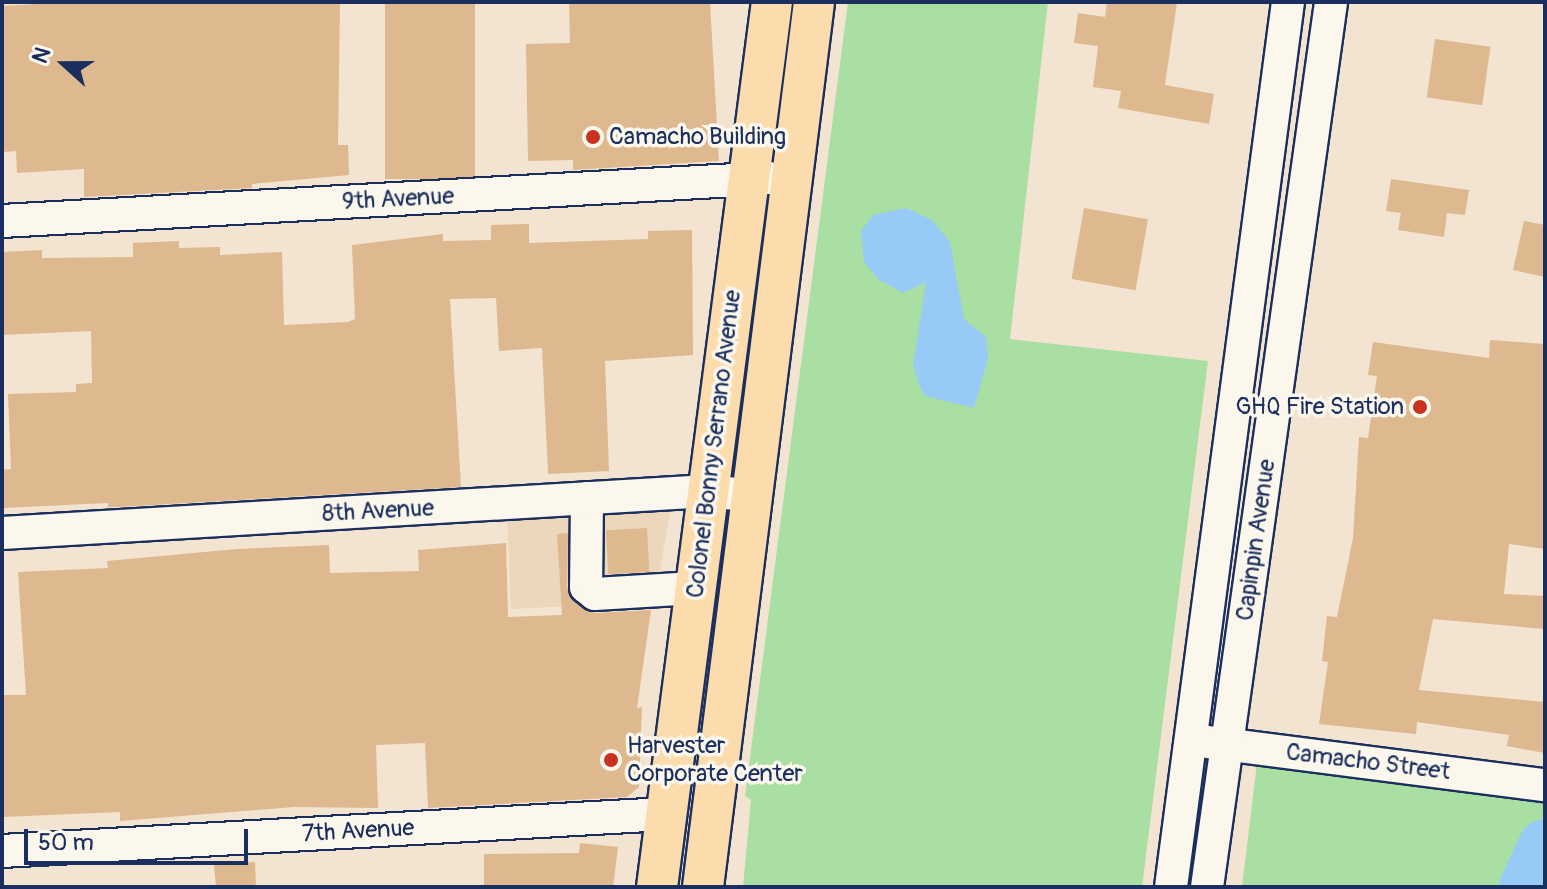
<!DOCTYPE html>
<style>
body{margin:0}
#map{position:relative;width:1547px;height:889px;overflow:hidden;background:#f2e4d0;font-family:Pangolin,sans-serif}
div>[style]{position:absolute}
.built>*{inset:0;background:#ecd7bc}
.green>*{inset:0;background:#a9dfa3}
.water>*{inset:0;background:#97caf4}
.river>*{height:54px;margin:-27px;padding:0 27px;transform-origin:27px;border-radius:27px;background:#97caf4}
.building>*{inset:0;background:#deb88f;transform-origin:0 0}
.roads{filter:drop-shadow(2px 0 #1b2f5e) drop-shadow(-2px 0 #1b2f5e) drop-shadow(0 2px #1b2f5e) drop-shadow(0 -2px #1b2f5e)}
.minor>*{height:32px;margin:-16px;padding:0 16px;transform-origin:16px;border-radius:16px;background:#fbf7ec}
.major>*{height:40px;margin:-20px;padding:0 20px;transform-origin:20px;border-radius:20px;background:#fcdcac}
.dots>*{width:22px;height:22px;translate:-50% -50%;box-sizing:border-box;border:4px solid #fbf7ec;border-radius:50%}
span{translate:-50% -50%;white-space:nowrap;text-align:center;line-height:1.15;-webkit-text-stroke:7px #fbf7ec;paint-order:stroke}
.poi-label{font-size:24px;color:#1b2f5e}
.left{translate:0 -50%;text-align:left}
.right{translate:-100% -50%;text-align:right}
.street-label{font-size:24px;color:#1b2f5e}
.frame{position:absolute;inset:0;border:4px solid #1b2f5e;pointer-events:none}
.north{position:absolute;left:24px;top:24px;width:80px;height:80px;-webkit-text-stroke:6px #fbf7ec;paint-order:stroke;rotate:291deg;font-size:22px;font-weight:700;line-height:32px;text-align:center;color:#1b2f5e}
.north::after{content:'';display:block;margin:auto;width:28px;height:36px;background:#1b2f5e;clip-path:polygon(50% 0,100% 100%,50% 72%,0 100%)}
.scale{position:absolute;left:24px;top:829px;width:224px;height:36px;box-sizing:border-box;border:4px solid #1b2f5e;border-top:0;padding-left:10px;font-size:24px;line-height:28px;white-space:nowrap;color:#1b2f5e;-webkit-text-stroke:6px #fbf7ec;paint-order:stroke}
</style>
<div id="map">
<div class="built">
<i style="clip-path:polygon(672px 502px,654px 602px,511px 609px,507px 515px)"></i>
</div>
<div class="green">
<i style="clip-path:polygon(848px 2px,1048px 2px,1010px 339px,1208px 361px,1142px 887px,743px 887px,751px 800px,745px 796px)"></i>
<i style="clip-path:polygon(1257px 763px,1545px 797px,1545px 887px,1242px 887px)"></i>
</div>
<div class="water">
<i style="clip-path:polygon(906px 208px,932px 220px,950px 242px,964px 319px,986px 337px,988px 359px,974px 408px,925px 396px,919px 385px,913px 365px,926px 282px,903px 293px,879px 280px,864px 262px,861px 231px,873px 215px)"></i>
</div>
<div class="river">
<i style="left:1526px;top:887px;width:45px;rotate:-65.1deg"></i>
</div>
<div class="building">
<i style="clip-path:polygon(73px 2px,340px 2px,338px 145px,348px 145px,349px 175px,252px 184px,252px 188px,84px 197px,84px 169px,17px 173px,16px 151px,3px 152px,2px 6px)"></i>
<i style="left:385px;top:2px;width:90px;height:177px"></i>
<i style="clip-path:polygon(569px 2px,710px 2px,719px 161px,573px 170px,573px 160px,528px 161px,526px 44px,570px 43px)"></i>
<i style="clip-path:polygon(1107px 2px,1177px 2px,1165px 85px,1214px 94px,1209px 124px,1118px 108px,1121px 91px,1093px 87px,1098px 46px,1074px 43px,1078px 13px,1105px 17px)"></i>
<i style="left:1435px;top:39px;width:56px;height:59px;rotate:8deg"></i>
<i style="clip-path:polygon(1391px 179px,1469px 190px,1465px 215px,1447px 213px,1444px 237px,1398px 230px,1401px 213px,1386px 211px)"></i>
<i style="left:1084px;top:208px;width:65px;height:72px;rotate:10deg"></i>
<i style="clip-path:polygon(1524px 221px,1545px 225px,1545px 277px,1513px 270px)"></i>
<i style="clip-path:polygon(529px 224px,529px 243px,648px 239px,648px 231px,692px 230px,693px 355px,605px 361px,609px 471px,548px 474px,542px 348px,499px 351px,496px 298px,450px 299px,461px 487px,117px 507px,108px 507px,108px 503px,2px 508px,2px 470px,11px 469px,8px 394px,76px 392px,76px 384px,92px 383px,91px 331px,2px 335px,2px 252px,42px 250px,42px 258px,133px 257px,133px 243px,179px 241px,179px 248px,220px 247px,220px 255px,282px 252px,284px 325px,348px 322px,355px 319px,352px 245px,443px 234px,443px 241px,491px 240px,491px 225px)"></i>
<i style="clip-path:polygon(1490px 340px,1545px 344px,1545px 549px,1509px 544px,1504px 594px,1545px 596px,1545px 629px,1433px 619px,1419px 690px,1545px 702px,1545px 753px,1507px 746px,1509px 735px,1417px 722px,1416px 734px,1319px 724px,1328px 662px,1322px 661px,1327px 616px,1337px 617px,1353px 538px,1359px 437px,1368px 438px,1377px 376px,1368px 375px,1373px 342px,1489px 358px)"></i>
<i style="left:647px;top:528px;width:44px;height:41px;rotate:87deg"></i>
<i style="clip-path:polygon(568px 533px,567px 587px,574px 602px,596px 613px,651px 610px,637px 708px,642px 707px,639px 787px,627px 797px,428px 808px,425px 743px,376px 745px,378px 808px,294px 807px,120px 821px,120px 812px,2px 817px,2px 695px,26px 695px,18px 572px,108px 568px,107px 561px,237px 549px,329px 545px,330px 573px,419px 571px,418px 550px,506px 543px,508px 617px,562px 615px,557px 534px)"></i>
<i style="clip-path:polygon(580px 843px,618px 847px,613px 887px,484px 887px,484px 854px,579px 853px)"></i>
<i style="clip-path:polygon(255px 862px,256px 887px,216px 887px,214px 865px)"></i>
</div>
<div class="roads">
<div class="minor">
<i style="left:2px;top:221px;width:769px;rotate:-3.2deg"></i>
<i style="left:587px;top:498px;width:89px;rotate:90.6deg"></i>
<i style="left:586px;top:587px;width:11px;rotate:38deg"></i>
<i style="left:595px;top:594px;width:100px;rotate:-3.4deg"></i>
<i style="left:2px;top:533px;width:707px;rotate:-3.4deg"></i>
<i style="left:708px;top:491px;width:47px;rotate:6.1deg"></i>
<i style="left:1207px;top:742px;width:341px;rotate:7.3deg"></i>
<i style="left:2px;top:851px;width:664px;rotate:-3.19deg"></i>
<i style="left:1171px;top:887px;width:893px;rotate:-82.47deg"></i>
<i style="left:1207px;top:887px;width:894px;rotate:-82.02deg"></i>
</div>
<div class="major">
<i style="left:657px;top:887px;width:892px;rotate:-82.6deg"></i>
<i style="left:703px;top:887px;width:892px;rotate:-82.85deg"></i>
</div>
</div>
<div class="dots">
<i style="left:593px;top:137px;background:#c8321e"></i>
<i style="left:1420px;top:407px;background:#c8321e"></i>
<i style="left:611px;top:760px;background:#c8321e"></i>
</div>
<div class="poi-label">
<span class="left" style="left:609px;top:137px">Camacho Building</span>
<span class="right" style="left:1404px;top:407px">GHQ Fire Station</span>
<span class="left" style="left:627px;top:760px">Harvester<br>Corporate Center</span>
</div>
<div class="street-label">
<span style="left:398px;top:199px;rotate:-3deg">9th Avenue</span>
<span style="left:714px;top:444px;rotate:-83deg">Colonel Bonny Serrano Avenue</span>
<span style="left:378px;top:511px;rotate:-3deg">8th Avenue</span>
<span style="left:1256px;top:540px;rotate:-82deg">Capinpin Avenue</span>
<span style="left:1368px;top:762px;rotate:7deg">Camacho Street</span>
<span style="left:358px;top:831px;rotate:-3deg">7th Avenue</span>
</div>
<div class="frame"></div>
<div class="north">N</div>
<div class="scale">50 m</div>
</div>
